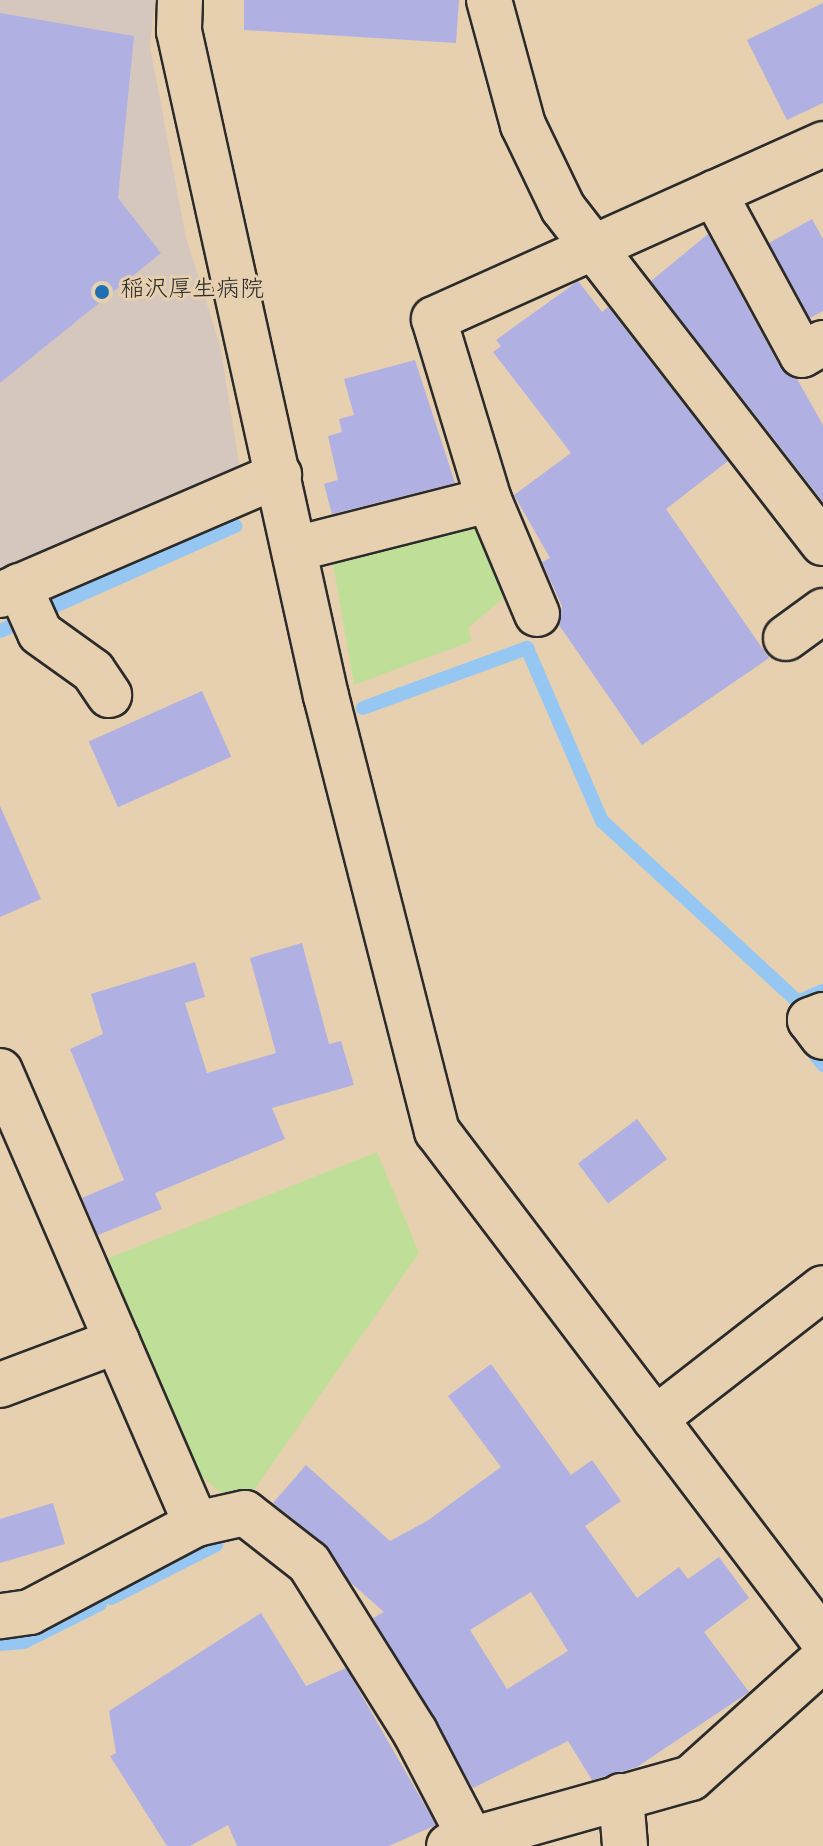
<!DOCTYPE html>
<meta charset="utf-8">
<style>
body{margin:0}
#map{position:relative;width:823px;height:1846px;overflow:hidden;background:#e6d0af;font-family:Dekko,"Klee One",sans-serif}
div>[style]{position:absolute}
.built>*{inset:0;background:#d6c7be}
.green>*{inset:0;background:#bfdf98}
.stream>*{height:14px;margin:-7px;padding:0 7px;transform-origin:7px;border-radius:7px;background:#96c7f2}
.building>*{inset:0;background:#b0b1e2;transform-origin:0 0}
.roads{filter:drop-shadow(2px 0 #2b2b2b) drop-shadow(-2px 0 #2b2b2b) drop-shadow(0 2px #2b2b2b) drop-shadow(0 -2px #2b2b2b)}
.minor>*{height:44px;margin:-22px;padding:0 22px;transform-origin:22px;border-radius:22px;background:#e6d0af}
.dots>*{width:22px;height:22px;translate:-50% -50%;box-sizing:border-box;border:4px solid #e6d0af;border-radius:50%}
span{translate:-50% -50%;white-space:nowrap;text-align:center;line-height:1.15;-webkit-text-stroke:6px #e6d0af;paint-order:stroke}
.poi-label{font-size:24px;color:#2b2b2b}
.left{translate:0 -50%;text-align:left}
</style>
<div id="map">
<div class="built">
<i style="clip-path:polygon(0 0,155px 0,150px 46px,186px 238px,220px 345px,240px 469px,0 578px)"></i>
</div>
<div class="green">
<i style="clip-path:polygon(479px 514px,513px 590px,468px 628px,472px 641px,354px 685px,331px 552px)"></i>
<i style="clip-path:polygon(377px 1152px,419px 1253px,248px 1499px,217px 1490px,186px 1463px,99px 1262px)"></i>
</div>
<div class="stream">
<i style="left:48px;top:609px;width:205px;rotate:-23.9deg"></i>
<i style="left:0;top:631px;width:17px;rotate:-24deg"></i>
<i style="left:363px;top:708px;width:175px;rotate:-20.1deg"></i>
<i style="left:527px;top:648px;width:189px;rotate:66.6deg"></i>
<i style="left:602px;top:821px;width:267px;rotate:42.7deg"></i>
<i style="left:798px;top:1002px;width:27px;rotate:-24deg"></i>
<i style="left:806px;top:1043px;width:28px;rotate:52deg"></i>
<i style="left:111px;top:1598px;width:118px;rotate:-26.8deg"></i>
<i style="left:0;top:1644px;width:24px;rotate:-5deg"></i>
<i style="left:24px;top:1642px;width:85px;rotate:-26.6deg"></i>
</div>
<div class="building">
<i style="clip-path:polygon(244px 0,459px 0,456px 43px,244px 30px)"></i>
<i style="clip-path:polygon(823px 3px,823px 103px,787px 120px,747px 40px)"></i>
<i style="clip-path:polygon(0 13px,134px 36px,118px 198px,161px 253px,0 383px)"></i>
<i style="clip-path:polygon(812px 219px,823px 239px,823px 311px,810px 318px,769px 243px)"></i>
<i style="clip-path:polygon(708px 234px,780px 367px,797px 379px,823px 425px,823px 502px,651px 281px)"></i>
<i style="clip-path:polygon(578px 281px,602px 312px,608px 307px,728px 461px,666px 509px,769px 658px,642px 745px,559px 625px,562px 606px,542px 562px,550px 558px,514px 495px,571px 453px,493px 352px,501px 346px,496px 340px)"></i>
<i style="clip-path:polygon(415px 360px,455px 483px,332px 514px,324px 484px,338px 480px,328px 436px,342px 432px,339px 419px,354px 415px,344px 379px)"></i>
<i style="left:202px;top:691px;width:72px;height:124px;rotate:66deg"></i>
<i style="clip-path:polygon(0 806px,41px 899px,0 917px)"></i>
<i style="clip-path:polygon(302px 943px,329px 1044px,341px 1041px,354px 1085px,272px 1108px,285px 1139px,155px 1193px,162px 1209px,98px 1235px,82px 1198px,124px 1180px,70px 1049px,103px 1034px,91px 994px,195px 962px,205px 997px,185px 1003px,207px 1073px,276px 1053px,250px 958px)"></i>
<i style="left:637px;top:1119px;width:50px;height:74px;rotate:53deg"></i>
<i style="clip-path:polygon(evenodd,491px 1364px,571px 1475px,592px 1460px,621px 1501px,585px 1526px,637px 1598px,679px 1567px,688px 1579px,719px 1557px,749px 1598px,704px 1632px,749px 1692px,637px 1767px,592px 1780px,568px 1741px,473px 1788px,373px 1618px,384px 1612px,350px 1582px,325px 1544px,273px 1503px,306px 1465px,390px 1541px,427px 1521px,501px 1467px,448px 1396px,491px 1364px,531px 1592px,568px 1651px,507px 1689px,470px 1630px,531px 1592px)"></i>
<i style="clip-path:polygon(53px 1503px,65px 1544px,0 1563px,0 1519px)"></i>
<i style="clip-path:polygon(261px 1613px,306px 1686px,346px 1668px,436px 1825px,389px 1846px,237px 1846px,228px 1825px,190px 1846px,167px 1846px,110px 1756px,116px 1753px,109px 1711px)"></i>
</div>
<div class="roads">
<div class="minor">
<i style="left:180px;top:0;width:31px;rotate:92deg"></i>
<i style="left:179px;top:31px;width:681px;rotate:77.54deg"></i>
<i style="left:326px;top:696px;width:449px;rotate:75.7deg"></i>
<i style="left:437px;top:1131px;width:639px;rotate:52.83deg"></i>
<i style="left:489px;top:0;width:130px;rotate:74.8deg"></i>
<i style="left:523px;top:125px;width:92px;rotate:64.3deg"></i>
<i style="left:563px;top:208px;width:424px;rotate:52.2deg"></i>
<i style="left:714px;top:193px;width:184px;rotate:61.5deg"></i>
<i style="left:802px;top:355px;width:24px;rotate:-30deg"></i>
<i style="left:295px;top:549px;width:200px;rotate:-14.2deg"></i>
<i style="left:19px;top:586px;width:51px;rotate:65.9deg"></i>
<i style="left:40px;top:633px;width:65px;rotate:35.6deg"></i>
<i style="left:93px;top:671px;width:29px;rotate:56deg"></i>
<i style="left:0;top:595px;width:304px;rotate:-23.3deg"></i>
<i style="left:537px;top:614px;width:124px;rotate:-112.8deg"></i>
<i style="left:489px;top:500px;width:189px;rotate:-106.9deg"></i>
<i style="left:434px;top:319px;width:427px;rotate:-24.2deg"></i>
<i style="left:786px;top:638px;width:46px;rotate:-36.1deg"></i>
<i style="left:823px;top:1015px;width:14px;rotate:159deg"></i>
<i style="left:810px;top:1020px;width:21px;rotate:53deg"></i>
<i style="left:0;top:1071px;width:494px;rotate:66.6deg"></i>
<i style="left:196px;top:1524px;width:188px;rotate:152.1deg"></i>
<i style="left:30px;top:1612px;width:30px;rotate:172deg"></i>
<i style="left:0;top:1385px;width:125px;rotate:-20.6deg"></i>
<i style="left:655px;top:1419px;width:213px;rotate:-37.9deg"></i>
<i style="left:196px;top:1524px;width:50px;rotate:-12.7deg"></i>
<i style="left:245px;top:1513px;width:81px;rotate:38deg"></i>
<i style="left:309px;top:1563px;width:199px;rotate:57.9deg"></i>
<i style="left:415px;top:1732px;width:119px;rotate:62.4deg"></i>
<i style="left:621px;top:1796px;width:50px;rotate:85.4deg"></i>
<i style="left:449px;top:1846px;width:251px;rotate:-15.7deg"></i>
<i style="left:691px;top:1778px;width:178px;rotate:-42deg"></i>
</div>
</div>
<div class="dots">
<i style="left:102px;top:292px;background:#1f6fb2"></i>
</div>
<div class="poi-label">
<span class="left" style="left:120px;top:292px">稲沢厚生病院</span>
</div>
</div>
